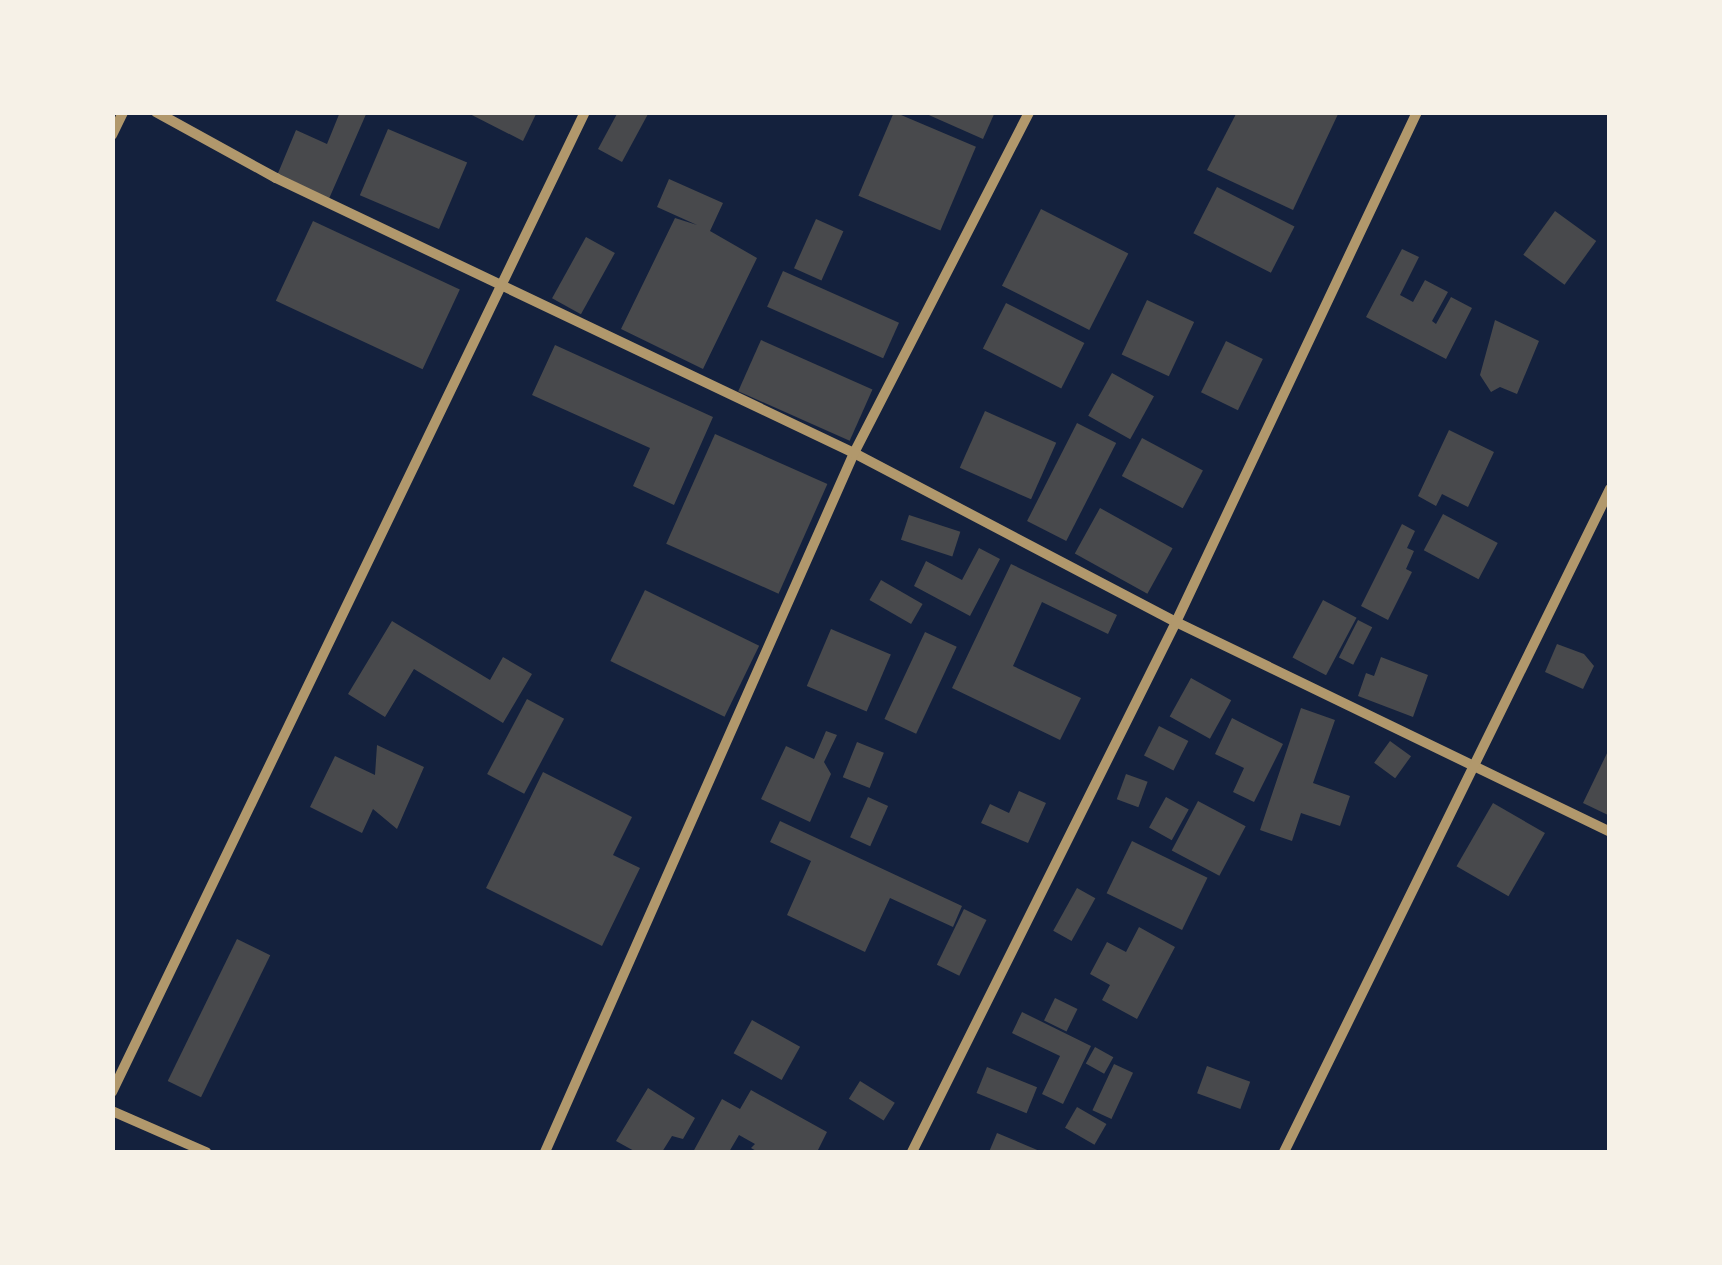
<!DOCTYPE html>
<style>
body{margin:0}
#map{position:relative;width:1722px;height:1265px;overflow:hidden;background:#14213d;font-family:"Exo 2",sans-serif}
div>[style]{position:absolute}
.building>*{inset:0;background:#48494c;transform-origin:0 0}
.minor>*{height:10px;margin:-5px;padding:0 5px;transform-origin:5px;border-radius:5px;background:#b1986c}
span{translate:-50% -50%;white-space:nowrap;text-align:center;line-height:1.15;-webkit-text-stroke:9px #f6f1e7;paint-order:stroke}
.frame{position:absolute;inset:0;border:115px solid #f6f1e7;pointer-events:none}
</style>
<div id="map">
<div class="building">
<i style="clip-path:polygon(340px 112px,367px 112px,328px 201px,276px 178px,296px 130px,327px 144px)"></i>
<i style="clip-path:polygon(466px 112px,537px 112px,523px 141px)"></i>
<i style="clip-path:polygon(618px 112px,648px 114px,622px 162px,598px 149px)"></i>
<i style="left:894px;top:112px;width:89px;height:91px;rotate:23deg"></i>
<i style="clip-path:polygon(922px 112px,995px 112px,983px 139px)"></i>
<i style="clip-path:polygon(1237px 112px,1339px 112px,1293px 210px,1207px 170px)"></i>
<i style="left:388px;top:129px;width:86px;height:72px;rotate:23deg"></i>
<i style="clip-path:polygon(669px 179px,723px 203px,710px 231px,757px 258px,703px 369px,621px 329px,675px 218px,697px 225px,657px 207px)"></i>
<i style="left:1217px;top:187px;width:87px;height:52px;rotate:27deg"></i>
<i style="left:1041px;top:209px;width:98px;height:86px;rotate:27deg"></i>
<i style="left:1555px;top:211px;width:51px;height:54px;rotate:36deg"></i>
<i style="left:816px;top:219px;width:30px;height:54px;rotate:24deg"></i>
<i style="left:313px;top:221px;width:162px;height:88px;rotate:25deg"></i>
<i style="left:586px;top:237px;width:33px;height:70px;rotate:29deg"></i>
<i style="clip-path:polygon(1402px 249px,1419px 257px,1400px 295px,1413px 302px,1425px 280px,1448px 292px,1432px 321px,1436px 324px,1451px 297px,1472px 308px,1446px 359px,1366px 317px)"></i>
<i style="left:783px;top:271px;width:127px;height:39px;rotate:24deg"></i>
<i style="left:1147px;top:300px;width:52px;height:60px;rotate:25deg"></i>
<i style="left:1006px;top:303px;width:88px;height:51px;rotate:27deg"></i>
<i style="clip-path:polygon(1495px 320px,1539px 341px,1517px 394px,1500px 387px,1491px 392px,1480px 375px)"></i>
<i style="left:761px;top:340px;width:122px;height:56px;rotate:24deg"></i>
<i style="left:1226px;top:341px;width:41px;height:57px;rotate:26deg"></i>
<i style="clip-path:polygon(555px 345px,713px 417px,674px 505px,633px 486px,650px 448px,532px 395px)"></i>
<i style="left:1112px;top:373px;width:48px;height:49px;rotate:29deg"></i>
<i style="left:985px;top:411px;width:78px;height:62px;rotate:24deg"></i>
<i style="left:1077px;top:423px;width:44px;height:110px;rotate:27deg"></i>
<i style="clip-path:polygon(1449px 430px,1494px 452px,1468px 507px,1442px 494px,1436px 506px,1418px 496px)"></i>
<i style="left:715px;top:434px;width:123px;height:120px;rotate:24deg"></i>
<i style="left:1142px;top:438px;width:69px;height:43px;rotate:28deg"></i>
<i style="left:1100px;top:508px;width:83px;height:52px;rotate:29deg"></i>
<i style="left:1443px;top:514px;width:62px;height:41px;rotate:28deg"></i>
<i style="left:909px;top:515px;width:54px;height:26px;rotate:18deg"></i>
<i style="clip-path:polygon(1402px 524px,1415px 531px,1407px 548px,1414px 551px,1406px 569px,1412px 572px,1388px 620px,1361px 606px)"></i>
<i style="clip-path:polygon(979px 548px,1000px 559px,970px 616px,914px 586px,926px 561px,962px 580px)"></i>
<i style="clip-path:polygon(1011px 564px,1117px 615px,1108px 634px,1042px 602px,1013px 666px,1081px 698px,1060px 740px,952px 688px)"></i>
<i style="left:881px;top:580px;width:48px;height:23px;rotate:30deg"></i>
<i style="left:645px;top:590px;width:127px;height:79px;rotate:26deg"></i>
<i style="left:1323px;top:600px;width:38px;height:65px;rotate:28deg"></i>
<i style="left:1358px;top:620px;width:16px;height:42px;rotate:27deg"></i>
<i style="clip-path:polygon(392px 621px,490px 680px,503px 657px,532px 674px,503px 723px,414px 669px,385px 717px,348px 694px)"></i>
<i style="left:831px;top:629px;width:65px;height:62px;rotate:23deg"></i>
<i style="left:925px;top:632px;width:35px;height:96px;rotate:25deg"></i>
<i style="clip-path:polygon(1557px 644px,1584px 654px,1594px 666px,1583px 689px,1545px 672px)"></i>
<i style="clip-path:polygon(1381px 657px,1428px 675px,1413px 717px,1358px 696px,1366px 673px,1374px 676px)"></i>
<i style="left:1191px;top:678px;width:46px;height:44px;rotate:29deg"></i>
<i style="left:527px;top:699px;width:42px;height:85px;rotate:28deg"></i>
<i style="clip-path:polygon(1301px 708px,1335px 720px,1313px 783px,1350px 796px,1340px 826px,1301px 813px,1292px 841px,1260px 830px)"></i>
<i style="clip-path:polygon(1232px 718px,1283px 744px,1254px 802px,1233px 792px,1244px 768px,1215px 754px)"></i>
<i style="left:1159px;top:726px;width:33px;height:33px;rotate:27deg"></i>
<i style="clip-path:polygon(826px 731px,837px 735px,824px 762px,831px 774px,810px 822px,761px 799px,786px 746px,814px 759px)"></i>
<i style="left:1390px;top:741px;width:26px;height:27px;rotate:36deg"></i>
<i style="left:857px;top:742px;width:29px;height:38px;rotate:22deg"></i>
<i style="clip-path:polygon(377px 745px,424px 767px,397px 829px,373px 809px,362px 833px,310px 807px,335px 756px,375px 775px)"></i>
<i style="clip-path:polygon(1610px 747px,1610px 816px,1583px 803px)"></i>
<i style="clip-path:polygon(543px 772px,632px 817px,613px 855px,640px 868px,602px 946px,486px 888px)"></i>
<i style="left:1126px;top:774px;width:23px;height:27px;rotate:20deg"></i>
<i style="clip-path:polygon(1019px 791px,1046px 803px,1028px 843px,981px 823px,990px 804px,1009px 813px)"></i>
<i style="left:868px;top:797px;width:22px;height:44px;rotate:24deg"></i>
<i style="left:1166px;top:797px;width:26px;height:35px;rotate:29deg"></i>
<i style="left:1198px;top:801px;width:54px;height:56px;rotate:28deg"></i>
<i style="left:1493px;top:803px;width:60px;height:73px;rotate:30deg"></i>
<i style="clip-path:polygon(780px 821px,962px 906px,953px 927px,890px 898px,865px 952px,787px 915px,811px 861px,770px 842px)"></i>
<i style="left:1132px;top:841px;width:84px;height:58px;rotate:26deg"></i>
<i style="left:1077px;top:888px;width:21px;height:49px;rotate:29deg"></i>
<i style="left:964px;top:909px;width:25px;height:62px;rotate:26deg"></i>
<i style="clip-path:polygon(1139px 927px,1175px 947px,1137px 1019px,1102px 1000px,1110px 985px,1090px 974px,1107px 942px,1126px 952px)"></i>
<i style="left:237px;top:939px;width:37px;height:158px;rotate:26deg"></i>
<i style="left:1055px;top:998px;width:25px;height:25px;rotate:26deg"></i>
<i style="clip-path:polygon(1022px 1012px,1091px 1046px,1063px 1104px,1042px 1094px,1060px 1056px,1012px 1033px)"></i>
<i style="left:752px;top:1020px;width:55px;height:38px;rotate:29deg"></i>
<i style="left:1095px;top:1047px;width:21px;height:19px;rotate:29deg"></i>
<i style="left:1114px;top:1064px;width:21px;height:51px;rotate:25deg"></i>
<i style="left:1207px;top:1066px;width:46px;height:29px;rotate:20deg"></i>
<i style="left:987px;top:1067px;width:54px;height:28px;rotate:22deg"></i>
<i style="left:860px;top:1081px;width:41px;height:21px;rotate:32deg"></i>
<i style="clip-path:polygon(648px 1088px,695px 1118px,683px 1139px,672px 1136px,662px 1152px,636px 1152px,616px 1141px)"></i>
<i style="clip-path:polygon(751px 1090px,827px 1132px,817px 1152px,758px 1152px,751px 1148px,755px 1144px,739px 1135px,729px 1152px,693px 1152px,722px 1099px,740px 1109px)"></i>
<i style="left:1077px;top:1107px;width:34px;height:24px;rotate:30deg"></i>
<i style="clip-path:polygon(997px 1133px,1042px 1152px,989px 1152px)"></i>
</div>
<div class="minor">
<i style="left:156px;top:112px;width:137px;rotate:28.8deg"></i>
<i style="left:276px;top:178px;width:640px;rotate:25.44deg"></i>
<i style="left:854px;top:453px;width:364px;rotate:27.7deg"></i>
<i style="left:1176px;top:622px;width:482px;rotate:25.8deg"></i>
<i style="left:112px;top:135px;width:25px;rotate:-64deg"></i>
<i style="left:112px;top:1092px;width:1088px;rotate:-64.24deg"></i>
<i style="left:112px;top:1111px;width:103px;rotate:23.6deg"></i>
<i style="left:545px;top:1152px;width:764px;rotate:-66.15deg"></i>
<i style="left:854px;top:453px;width:383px;rotate:-62.8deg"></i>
<i style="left:912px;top:1152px;width:592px;rotate:-63.52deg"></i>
<i style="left:1176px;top:622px;width:564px;rotate:-64.71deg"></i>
<i style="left:1284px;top:1152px;width:739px;rotate:-63.82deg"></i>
</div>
<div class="frame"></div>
</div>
